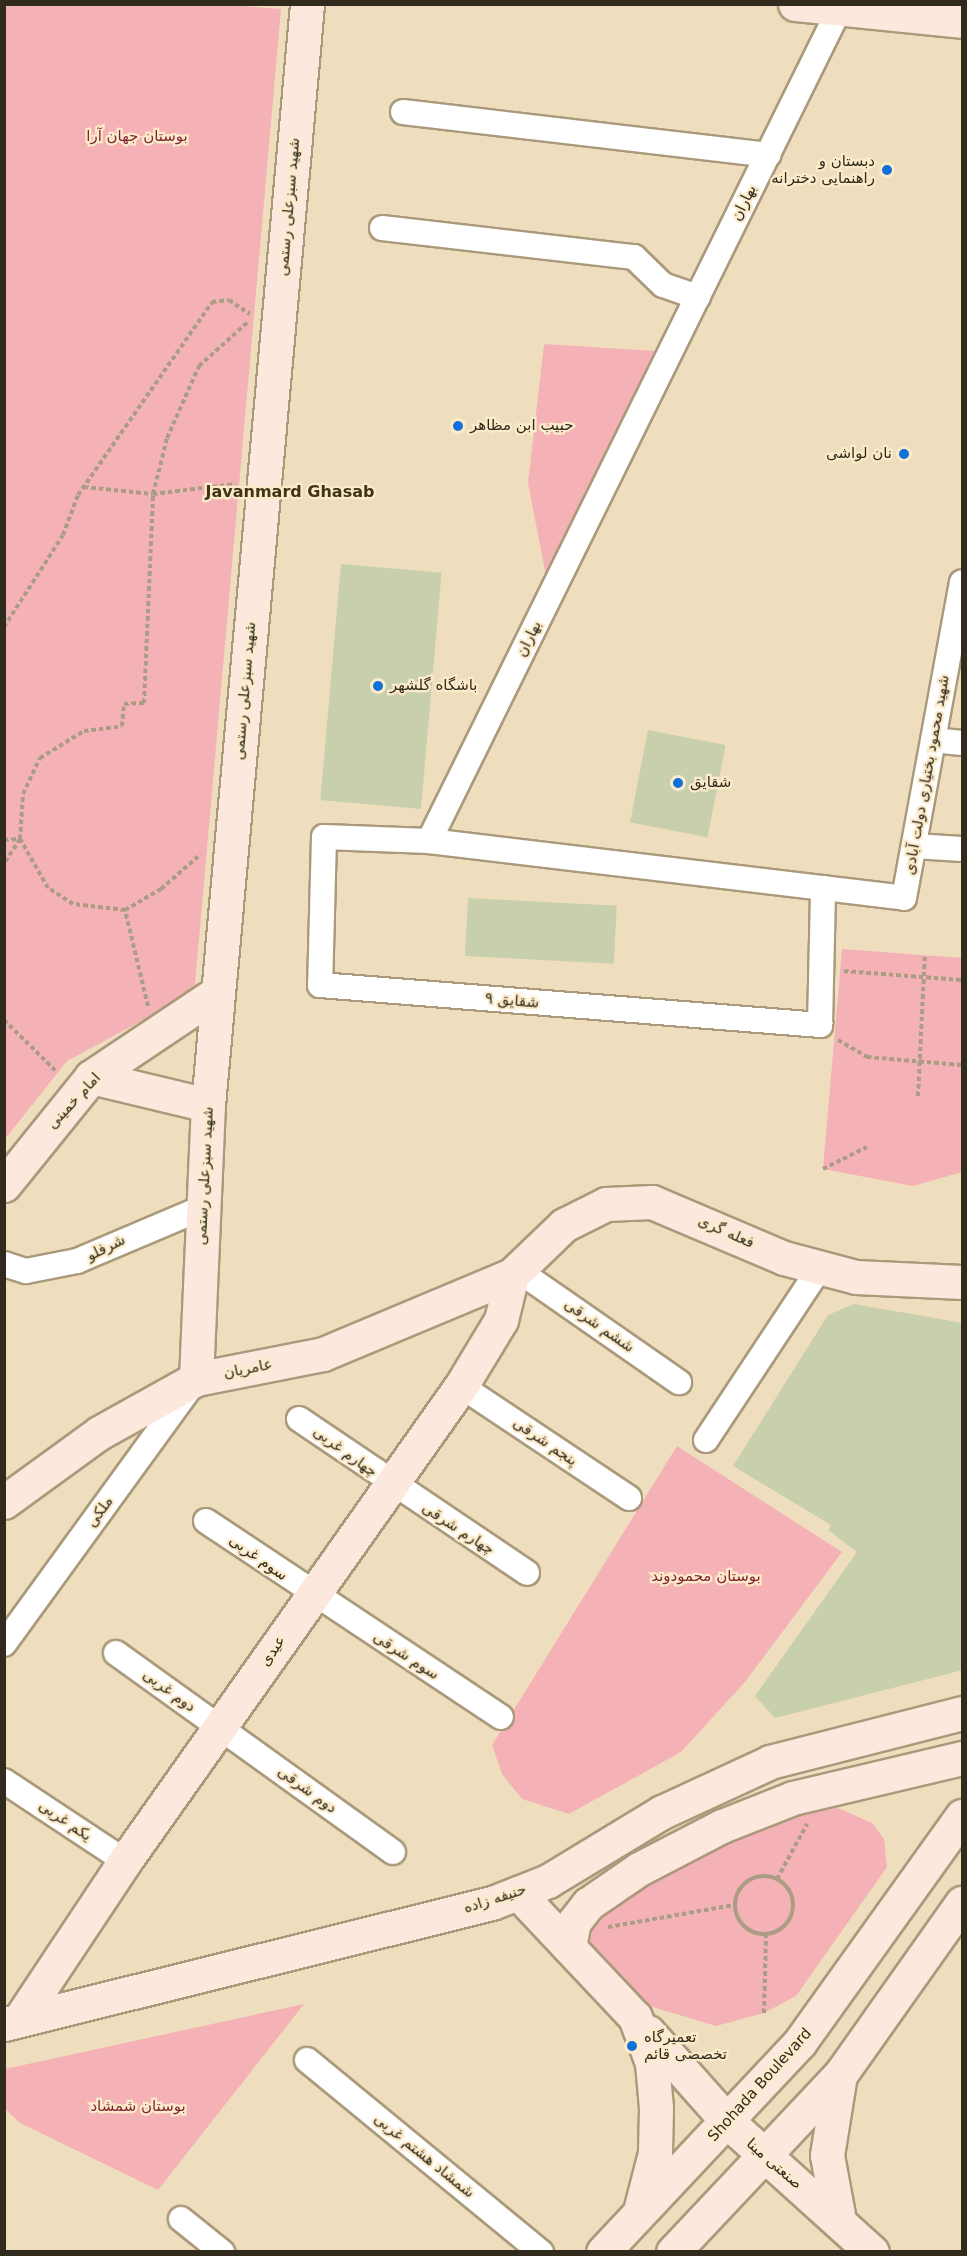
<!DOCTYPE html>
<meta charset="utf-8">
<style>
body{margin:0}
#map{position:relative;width:967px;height:2256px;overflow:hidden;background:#efdebd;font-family:"DejaVu Sans","Noto Sans Arabic",sans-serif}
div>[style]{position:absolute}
.green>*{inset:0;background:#f5b2b6}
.building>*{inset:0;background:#c7cfad;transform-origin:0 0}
.path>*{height:4px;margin-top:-2px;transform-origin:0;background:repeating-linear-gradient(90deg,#aa9d84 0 4.5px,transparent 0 7.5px)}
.path>.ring{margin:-2px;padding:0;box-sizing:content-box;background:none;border:4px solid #aa9d84;border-radius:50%}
.roads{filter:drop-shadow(2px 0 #aa9a7b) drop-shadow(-2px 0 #aa9a7b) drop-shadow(0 2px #aa9a7b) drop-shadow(0 -2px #aa9a7b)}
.street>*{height:24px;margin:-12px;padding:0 12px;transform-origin:12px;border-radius:12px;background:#fff}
.secondary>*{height:33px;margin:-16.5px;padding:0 16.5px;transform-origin:16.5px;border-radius:16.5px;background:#fde8dd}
.dots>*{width:16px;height:16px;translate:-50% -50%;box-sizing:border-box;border:3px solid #fcebca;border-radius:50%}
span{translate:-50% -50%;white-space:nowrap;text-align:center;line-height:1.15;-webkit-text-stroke:4.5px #fcebca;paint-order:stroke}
.park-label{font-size:15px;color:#7f2534}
.poi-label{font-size:15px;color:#312b1e}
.right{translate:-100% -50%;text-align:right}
.left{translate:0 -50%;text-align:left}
.street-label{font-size:15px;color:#312b1e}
.neighbourhood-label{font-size:16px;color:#413317;font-weight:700}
.frame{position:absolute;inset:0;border:6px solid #312b1e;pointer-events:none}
</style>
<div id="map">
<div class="green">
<i style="clip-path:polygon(218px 4px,281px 9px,195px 985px,188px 996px,67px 1061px,5px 1139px,5px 5px)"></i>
<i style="clip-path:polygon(544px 344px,655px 351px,547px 581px,528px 483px)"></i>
<i style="clip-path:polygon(842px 949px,962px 958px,962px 1172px,913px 1186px,823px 1169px)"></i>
<i style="clip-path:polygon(677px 1446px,842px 1552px,745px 1682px,681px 1752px,569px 1814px,522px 1799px,502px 1774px,492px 1745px)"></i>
<i style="clip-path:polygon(829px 1804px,872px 1823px,884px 1839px,887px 1867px,796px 1996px,764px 2013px,716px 2026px,636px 2002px,587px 1954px,596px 1912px,700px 1850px)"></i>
<i style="clip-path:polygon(304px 2004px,158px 2190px,20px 2123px,5px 2109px,5px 2069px)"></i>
</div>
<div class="building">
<i style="left:341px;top:564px;width:101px;height:237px;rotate:5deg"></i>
<i style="left:648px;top:730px;width:79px;height:94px;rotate:11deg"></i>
<i style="left:468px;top:898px;width:149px;height:58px;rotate:3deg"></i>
<i style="clip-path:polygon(854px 1304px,963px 1323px,963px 1670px,775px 1718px,755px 1696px,857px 1552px,828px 1530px,831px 1525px,733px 1466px,828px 1315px)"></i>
</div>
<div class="path">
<i style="left:84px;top:487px;width:69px;rotate:5.8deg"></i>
<i style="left:153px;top:494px;width:83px;rotate:-7deg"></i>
<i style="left:4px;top:627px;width:109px;rotate:-57.3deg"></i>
<i style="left:63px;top:535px;width:43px;rotate:-69.4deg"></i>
<i style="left:78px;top:495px;width:235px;rotate:-55.2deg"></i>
<i style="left:212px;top:302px;width:17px;rotate:-7deg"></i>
<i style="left:229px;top:300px;width:25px;rotate:34deg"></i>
<i style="left:4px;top:840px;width:16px;rotate:-4deg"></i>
<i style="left:20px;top:839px;width:30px;rotate:123deg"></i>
<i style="left:125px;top:910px;width:42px;rotate:-30.3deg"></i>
<i style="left:161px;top:889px;width:53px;rotate:-41.2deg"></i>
<i style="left:844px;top:971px;width:118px;rotate:4.4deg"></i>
<i style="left:148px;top:1006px;width:99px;rotate:-103.5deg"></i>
<i style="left:125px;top:910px;width:52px;rotate:-173.4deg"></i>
<i style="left:73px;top:904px;width:30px;rotate:-147deg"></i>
<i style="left:48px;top:888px;width:56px;rotate:-119.7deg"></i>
<i style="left:20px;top:839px;width:45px;rotate:-86.2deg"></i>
<i style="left:23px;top:794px;width:40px;rotate:-65deg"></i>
<i style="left:40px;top:758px;width:52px;rotate:-31.5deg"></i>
<i style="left:84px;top:731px;width:38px;rotate:-7deg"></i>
<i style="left:122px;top:726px;width:22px;rotate:-85deg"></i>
<i style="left:124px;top:704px;width:20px;rotate:-3deg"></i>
<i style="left:144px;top:703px;width:209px;rotate:-87.5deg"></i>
<i style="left:153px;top:494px;width:58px;rotate:-76deg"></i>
<i style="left:167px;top:438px;width:79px;rotate:-66deg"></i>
<i style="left:199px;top:366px;width:67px;rotate:-42deg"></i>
<i style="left:4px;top:1020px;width:74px;rotate:44.5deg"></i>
<i style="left:838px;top:1040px;width:34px;rotate:30deg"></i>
<i style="left:867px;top:1057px;width:95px;rotate:4.8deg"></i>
<i style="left:918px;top:1096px;width:141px;rotate:-87.2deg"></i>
<i style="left:823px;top:1169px;width:49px;rotate:-26.6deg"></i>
<i class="ring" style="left:735px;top:1876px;width:54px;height:54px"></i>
<i style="left:777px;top:1879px;width:63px;rotate:-61.4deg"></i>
<i style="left:608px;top:1927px;width:128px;rotate:-9.9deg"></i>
<i style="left:764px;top:2013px;width:79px;rotate:-88.5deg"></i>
</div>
<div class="roads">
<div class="street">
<i style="left:840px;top:8px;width:929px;rotate:116.26deg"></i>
<i style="left:429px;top:841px;width:478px;rotate:6.8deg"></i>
<i style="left:904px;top:898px;width:321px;rotate:-79.6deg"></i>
<i style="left:403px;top:112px;width:368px;rotate:6.7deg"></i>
<i style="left:382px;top:228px;width:254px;rotate:6.6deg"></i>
<i style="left:634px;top:257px;width:40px;rotate:44deg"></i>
<i style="left:663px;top:285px;width:37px;rotate:19deg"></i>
<i style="left:933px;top:740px;width:29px;rotate:6deg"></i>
<i style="left:429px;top:841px;width:105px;rotate:-177.8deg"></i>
<i style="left:324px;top:837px;width:148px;rotate:91.5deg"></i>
<i style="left:320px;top:985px;width:502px;rotate:4.57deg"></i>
<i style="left:820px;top:1025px;width:137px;rotate:-88.7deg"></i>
<i style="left:914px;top:846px;width:48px;rotate:3.6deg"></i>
<i style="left:4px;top:1264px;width:23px;rotate:18deg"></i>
<i style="left:26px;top:1271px;width:52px;rotate:-11.1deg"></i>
<i style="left:77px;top:1261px;width:138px;rotate:-23deg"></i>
<i style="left:519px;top:1271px;width:195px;rotate:34.8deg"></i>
<i style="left:461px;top:1386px;width:202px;rotate:33.7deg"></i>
<i style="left:299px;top:1419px;width:275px;rotate:34deg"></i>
<i style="left:706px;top:1440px;width:206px;rotate:-56.5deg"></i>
<i style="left:206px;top:1521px;width:354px;rotate:33.6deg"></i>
<i style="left:4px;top:1644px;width:321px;rotate:-54deg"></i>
<i style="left:116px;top:1653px;width:341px;rotate:35.7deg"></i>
<i style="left:4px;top:1781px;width:145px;rotate:33.5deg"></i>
<i style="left:307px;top:2060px;width:303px;rotate:39.4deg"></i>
<i style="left:181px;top:2219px;width:53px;rotate:38.8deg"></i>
</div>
<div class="secondary">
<i style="left:795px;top:4px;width:168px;rotate:5.8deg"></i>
<i style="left:91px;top:1077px;width:120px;rotate:13.5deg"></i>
<i style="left:4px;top:1185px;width:139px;rotate:-51.1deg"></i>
<i style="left:91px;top:1077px;width:153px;rotate:-33.8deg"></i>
<i style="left:196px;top:1379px;width:274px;rotate:-87.5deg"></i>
<i style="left:208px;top:1105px;width:1105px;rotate:-84.86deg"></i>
<i style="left:4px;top:1502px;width:117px;rotate:-36deg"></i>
<i style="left:99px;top:1433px;width:111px;rotate:-29.1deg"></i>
<i style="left:196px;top:1379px;width:129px;rotate:-11.1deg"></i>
<i style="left:323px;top:1354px;width:205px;rotate:-22.7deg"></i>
<i style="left:512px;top:1275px;width:72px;rotate:-43.9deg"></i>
<i style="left:564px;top:1225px;width:47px;rotate:-26.6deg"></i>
<i style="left:606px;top:1204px;width:46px;rotate:-2.5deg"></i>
<i style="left:652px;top:1202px;width:143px;rotate:23deg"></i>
<i style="left:784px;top:1258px;width:74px;rotate:14.8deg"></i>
<i style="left:856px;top:1277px;width:106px;rotate:2.7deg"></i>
<i style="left:518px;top:1893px;width:170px;rotate:46.7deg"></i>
<i style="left:635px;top:2017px;width:49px;rotate:69.7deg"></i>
<i style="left:652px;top:2063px;width:45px;rotate:84.9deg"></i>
<i style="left:656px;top:2108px;width:45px;rotate:91.3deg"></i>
<i style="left:655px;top:2153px;width:60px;rotate:104.5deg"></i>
<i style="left:569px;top:1947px;width:25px;rotate:-79deg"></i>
<i style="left:574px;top:1922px;width:23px;rotate:-52deg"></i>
<i style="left:588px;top:1904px;width:62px;rotate:-34.5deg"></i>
<i style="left:639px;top:1869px;width:93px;rotate:-27.4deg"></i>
<i style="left:722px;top:1826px;width:76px;rotate:-21.5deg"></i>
<i style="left:793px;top:1798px;width:174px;rotate:-13.3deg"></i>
<i style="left:20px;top:2019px;width:190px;rotate:-56.4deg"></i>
<i style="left:125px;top:1861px;width:582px;rotate:-54.73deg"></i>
<i style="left:461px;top:1386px;width:77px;rotate:-58.8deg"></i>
<i style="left:501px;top:1320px;width:46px;rotate:-76.3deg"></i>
<i style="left:4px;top:2024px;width:503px;rotate:-13.93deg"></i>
<i style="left:492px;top:1903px;width:60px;rotate:-21.4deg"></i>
<i style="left:548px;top:1881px;width:133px;rotate:-31.2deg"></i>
<i style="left:662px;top:1812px;width:119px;rotate:-24.8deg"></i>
<i style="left:770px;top:1762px;width:198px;rotate:-14.3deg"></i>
<i style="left:648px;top:2032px;width:120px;rotate:48.4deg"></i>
<i style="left:728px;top:2122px;width:194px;rotate:42.1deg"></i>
<i style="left:839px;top:2220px;width:66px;rotate:-100.5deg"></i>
<i style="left:827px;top:2155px;width:81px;rotate:-80.8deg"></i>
<i style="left:603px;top:2252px;width:288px;rotate:-46.8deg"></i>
<i style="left:800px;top:2042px;width:278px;rotate:-54.4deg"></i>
<i style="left:673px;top:2252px;width:243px;rotate:-46.7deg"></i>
<i style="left:840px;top:2075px;width:211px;rotate:-54.7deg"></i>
</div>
</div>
<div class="dots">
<i style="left:887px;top:170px;background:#1270d9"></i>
<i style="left:458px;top:426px;background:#1270d9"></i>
<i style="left:904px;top:454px;background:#1270d9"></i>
<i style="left:378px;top:686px;background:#1270d9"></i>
<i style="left:678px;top:783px;background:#1270d9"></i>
<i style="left:632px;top:2046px;background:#1270d9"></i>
</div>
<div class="park-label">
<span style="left:137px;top:137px">بوستان جهان آرا</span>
<span style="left:706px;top:1577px">بوستان محمودوند</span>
<span style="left:138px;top:2107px">بوستان شمشاد</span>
</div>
<div class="poi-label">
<span class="right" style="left:875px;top:170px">دبستان و<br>راهنمایی دخترانه</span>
<span class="left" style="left:470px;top:426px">حبیب ابن مظاهر</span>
<span class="right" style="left:892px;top:454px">نان لواشی</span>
<span class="left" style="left:390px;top:686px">باشگاه گلشهر</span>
<span class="left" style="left:690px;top:783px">شقایق</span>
<span class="left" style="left:644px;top:2046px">تعمیرگاه<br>تخصصی قائم</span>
</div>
<div class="street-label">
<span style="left:744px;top:203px;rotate:-64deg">بهاران</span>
<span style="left:289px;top:207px;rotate:-85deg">شهید سبزعلی رستمی</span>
<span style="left:529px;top:639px;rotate:-64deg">بهاران</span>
<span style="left:245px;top:691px;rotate:-85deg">شهید سبزعلی رستمی</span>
<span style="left:927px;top:775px;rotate:-80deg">شهید محمود بختیاری دولت آبادی</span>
<span style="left:512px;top:1001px;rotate:5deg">شقایق ۹</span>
<span style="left:74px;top:1101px;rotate:-47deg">امام خمینی</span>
<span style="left:205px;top:1176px;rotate:-87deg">شهید سبزعلی رستمی</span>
<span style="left:726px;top:1232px;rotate:24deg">فعله گری</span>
<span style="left:106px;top:1248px;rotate:-26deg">شرفلو</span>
<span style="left:599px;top:1326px;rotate:35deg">ششم شرقی</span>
<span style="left:248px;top:1369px;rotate:-11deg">عامریان</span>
<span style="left:545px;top:1442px;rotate:34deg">پنجم شرقی</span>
<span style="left:345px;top:1452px;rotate:36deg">چهارم غربی</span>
<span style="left:100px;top:1512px;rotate:-54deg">ملکی</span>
<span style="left:458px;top:1529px;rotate:33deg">چهارم شرقی</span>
<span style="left:258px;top:1558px;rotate:35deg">سوم غربی</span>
<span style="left:273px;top:1651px;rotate:-56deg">عیدی</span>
<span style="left:406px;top:1656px;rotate:33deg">سوم شرقی</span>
<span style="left:169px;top:1691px;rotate:36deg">دوم غربی</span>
<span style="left:307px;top:1790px;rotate:36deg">دوم شرقی</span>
<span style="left:65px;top:1821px;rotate:34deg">یکم غربی</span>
<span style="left:495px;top:1899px;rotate:-18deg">حنیفه زاده</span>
<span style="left:760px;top:2085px;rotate:-48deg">Shohada Boulevard</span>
<span style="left:424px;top:2156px;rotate:39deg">شمشاد هشتم غربی</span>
<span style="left:774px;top:2164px;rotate:41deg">صنعتی مینا</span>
</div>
<div class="neighbourhood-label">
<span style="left:290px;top:492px">Javanmard Ghasab</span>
</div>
<div class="frame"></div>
</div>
